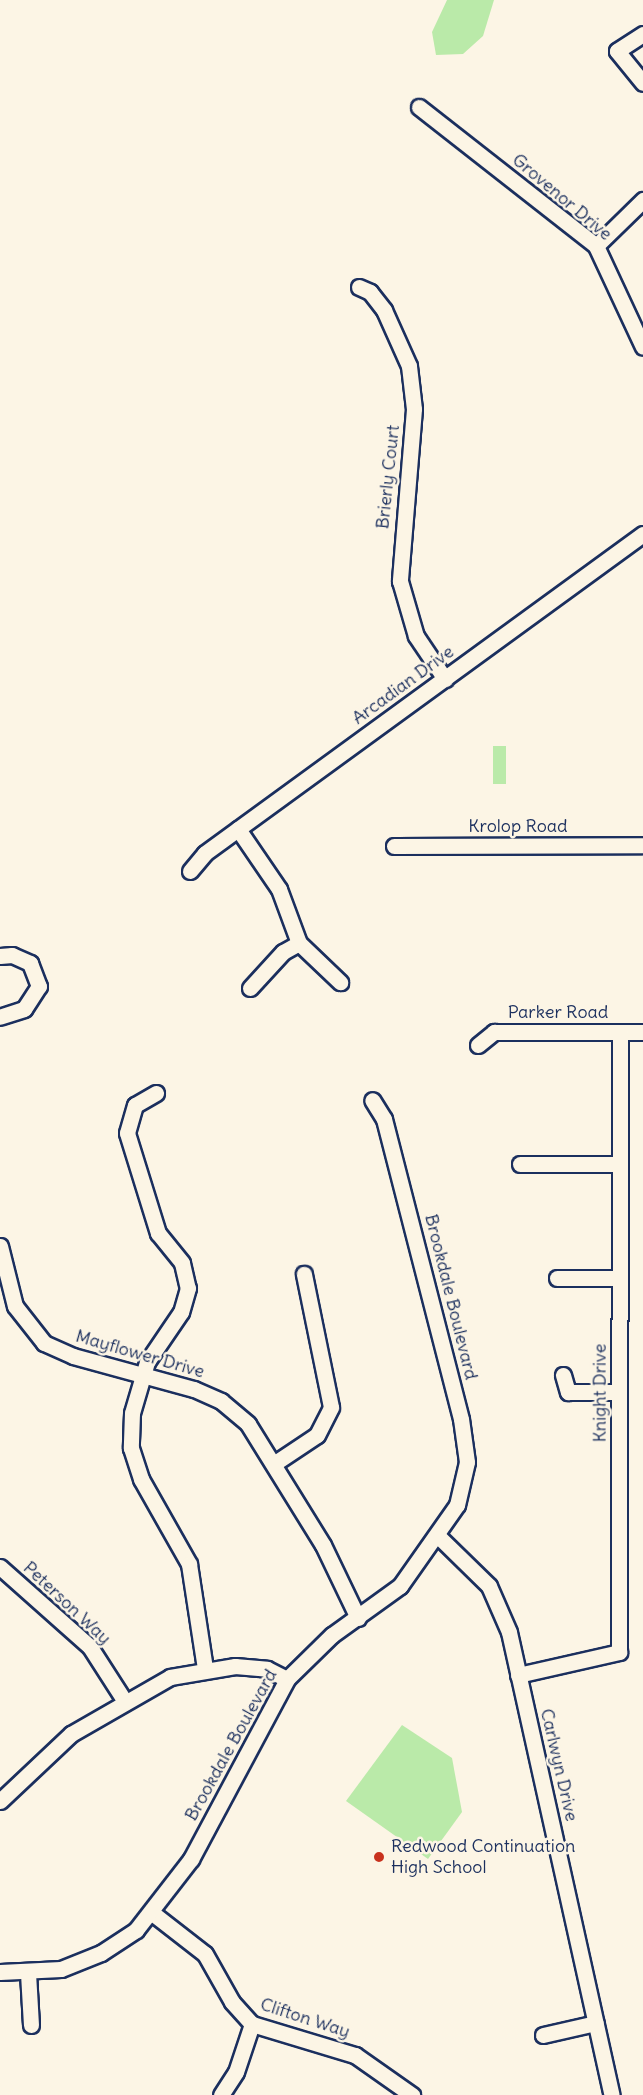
<!DOCTYPE html>
<style>
body{margin:0}
#map{position:relative;width:643px;height:2095px;overflow:hidden;background:#fcf5e5;font-family:Delius,sans-serif}
div>[style]{position:absolute}
.green>*{inset:0;background:#baeaa9;transform-origin:0 0}
.roads{filter:drop-shadow(2px 0 #1b2f5e) drop-shadow(-2px 0 #1b2f5e) drop-shadow(0 2px #1b2f5e) drop-shadow(0 -2px #1b2f5e)}
.minor>*{height:15px;margin:-7.5px;padding:0 7.5px;transform-origin:7.5px;border-radius:7.5px;background:#fcf5e5}
.dots>*{width:16px;height:16px;translate:-50% -50%;box-sizing:border-box;border:3px solid #fcf5e5;border-radius:50%}
span{translate:-50% -50%;white-space:nowrap;text-align:center;line-height:1.15;-webkit-text-stroke:5px #fcf5e5;paint-order:stroke}
.street-label{font-size:18px;color:#1b2f5e}
.poi-label{font-size:18px;color:#1b2f5e}
.left{translate:0 -50%;text-align:left}
</style>
<div id="map">
<div class="green">
<i style="clip-path:polygon(447px 0,494px 0,483px 36px,463px 54px,436px 55px,432px 32px)"></i>
<i style="left:493px;top:746px;width:13px;height:38px"></i>
<i style="clip-path:polygon(402px 1725px,452px 1758px,462px 1812px,428px 1859px,346px 1801px)"></i>
</div>
<div class="roads">
<div class="minor">
<i style="left:643px;top:34px;width:31px;rotate:147deg"></i>
<i style="left:617px;top:51px;width:41px;rotate:50.9deg"></i>
<i style="left:419px;top:107px;width:225px;rotate:38.1deg"></i>
<i style="left:596px;top:246px;width:111px;rotate:65deg"></i>
<i style="left:596px;top:246px;width:66px;rotate:-44.4deg"></i>
<i style="left:359px;top:287px;width:12px;rotate:24deg"></i>
<i style="left:370px;top:292px;width:23px;rotate:52deg"></i>
<i style="left:384px;top:310px;width:61px;rotate:65.9deg"></i>
<i style="left:409px;top:366px;width:43px;rotate:83.4deg"></i>
<i style="left:414px;top:409px;width:173px;rotate:94.7deg"></i>
<i style="left:400px;top:581px;width:57px;rotate:73.8deg"></i>
<i style="left:416px;top:636px;width:52px;rotate:56deg"></i>
<i style="left:238px;top:829px;width:73px;rotate:55.7deg"></i>
<i style="left:279px;top:889px;width:58px;rotate:69.7deg"></i>
<i style="left:394px;top:846px;width:249px;rotate:-0.2deg"></i>
<i style="left:190px;top:871px;width:23px;rotate:-50deg"></i>
<i style="left:205px;top:853px;width:542px;rotate:-36.07deg"></i>
<i style="left:299px;top:943px;width:57px;rotate:43.6deg"></i>
<i style="left:0;top:956px;width:12px;rotate:-5deg"></i>
<i style="left:12px;top:955px;width:20px;rotate:24deg"></i>
<i style="left:30px;top:963px;width:25px;rotate:69deg"></i>
<i style="left:39px;top:986px;width:27px;rotate:123deg"></i>
<i style="left:24px;top:1009px;width:25px;rotate:162deg"></i>
<i style="left:250px;top:988px;width:49px;rotate:-47.5deg"></i>
<i style="left:283px;top:952px;width:18px;rotate:-29deg"></i>
<i style="left:478px;top:1045px;width:21px;rotate:-39deg"></i>
<i style="left:494px;top:1032px;width:149px"></i>
<i style="left:156px;top:1093px;width:24px;rotate:150deg"></i>
<i style="left:135px;top:1105px;width:29px;rotate:106deg"></i>
<i style="left:127px;top:1133px;width:105px;rotate:72.8deg"></i>
<i style="left:158px;top:1233px;width:38px;rotate:51deg"></i>
<i style="left:182px;top:1263px;width:26px;rotate:77deg"></i>
<i style="left:188px;top:1288px;width:25px;rotate:106deg"></i>
<i style="left:181px;top:1312px;width:60px;rotate:124.2deg"></i>
<i style="left:147px;top:1362px;width:53px;rotate:106.4deg"></i>
<i style="left:132px;top:1413px;width:35px;rotate:92deg"></i>
<i style="left:131px;top:1448px;width:33px;rotate:72deg"></i>
<i style="left:141px;top:1479px;width:98px;rotate:60.5deg"></i>
<i style="left:189px;top:1564px;width:105px;rotate:81.3deg"></i>
<i style="left:520px;top:1164px;width:100px"></i>
<i style="left:0;top:1246px;width:62px;rotate:76deg"></i>
<i style="left:15px;top:1306px;width:47px;rotate:51.9deg"></i>
<i style="left:44px;top:1343px;width:32px;rotate:24deg"></i>
<i style="left:73px;top:1356px;width:125px;rotate:15.3deg"></i>
<i style="left:194px;top:1389px;width:30px;rotate:24deg"></i>
<i style="left:221px;top:1401px;width:35px;rotate:40deg"></i>
<i style="left:248px;top:1424px;width:142px;rotate:58.2deg"></i>
<i style="left:323px;top:1545px;width:81px;rotate:64.4deg"></i>
<i style="left:557px;top:1278px;width:62px"></i>
<i style="left:563px;top:1375px;width:18px;rotate:74deg"></i>
<i style="left:568px;top:1392px;width:51px"></i>
<i style="left:275px;top:1463px;width:50px;rotate:-33.7deg"></i>
<i style="left:317px;top:1435px;width:31px;rotate:-63deg"></i>
<i style="left:331px;top:1407px;width:136px;rotate:-101.5deg"></i>
<i style="left:439px;top:1537px;width:70px;rotate:44.4deg"></i>
<i style="left:489px;top:1586px;width:50px;rotate:66.5deg"></i>
<i style="left:509px;top:1632px;width:474px;rotate:77.5deg"></i>
<i style="left:0;top:1567px;width:120px;rotate:41.6deg"></i>
<i style="left:90px;top:1647px;width:63px;rotate:57.3deg"></i>
<i style="left:518px;top:1675px;width:104px;rotate:-12.8deg"></i>
<i style="left:619px;top:1652px;width:620px;rotate:-89.91deg"></i>
<i style="left:0;top:1801px;width:98px;rotate:-43.3deg"></i>
<i style="left:71px;top:1734px;width:114px;rotate:-29.9deg"></i>
<i style="left:170px;top:1677px;width:66px;rotate:-9.6deg"></i>
<i style="left:235px;top:1666px;width:32px;rotate:5deg"></i>
<i style="left:267px;top:1669px;width:22px;rotate:27deg"></i>
<i style="left:151px;top:1912px;width:68px;rotate:37.9deg"></i>
<i style="left:205px;top:1954px;width:55px;rotate:60.6deg"></i>
<i style="left:232px;top:2002px;width:30px;rotate:48deg"></i>
<i style="left:252px;top:2024px;width:108px;rotate:16.8deg"></i>
<i style="left:355px;top:2055px;width:70px;rotate:35.1deg"></i>
<i style="left:0;top:1972px;width:61px;rotate:-2.8deg"></i>
<i style="left:61px;top:1969px;width:43px;rotate:-21.8deg"></i>
<i style="left:101px;top:1953px;width:42px;rotate:-33.3deg"></i>
<i style="left:136px;top:1930px;width:90px;rotate:-52.2deg"></i>
<i style="left:191px;top:1859px;width:204px;rotate:-61.9deg"></i>
<i style="left:287px;top:1679px;width:63px;rotate:-44.4deg"></i>
<i style="left:332px;top:1635px;width:84px;rotate:-35.8deg"></i>
<i style="left:400px;top:1586px;width:99px;rotate:-54.9deg"></i>
<i style="left:457px;top:1505px;width:44px;rotate:-76.9deg"></i>
<i style="left:467px;top:1462px;width:43px;rotate:-97.9deg"></i>
<i style="left:461px;top:1419px;width:310px;rotate:-104.4deg"></i>
<i style="left:384px;top:1119px;width:22px;rotate:-122deg"></i>
<i style="left:28px;top:1973px;width:52px;rotate:86.7deg"></i>
<i style="left:543px;top:2035px;width:54px;rotate:-12.8deg"></i>
<i style="left:221px;top:2095px;width:27px;rotate:-57deg"></i>
<i style="left:236px;top:2072px;width:51px;rotate:-71.6deg"></i>
</div>
</div>
<div class="dots">
<i style="left:379px;top:1857px;background:#c8321e"></i>
</div>
<div class="street-label">
<span style="left:562px;top:197px;rotate:40deg">Grovenor Drive</span>
<span style="left:388px;top:477px;rotate:-84deg">Brierly Court</span>
<span style="left:403px;top:685px;rotate:-36deg">Arcadian Drive</span>
<span style="left:518px;top:826px">Krolop Road</span>
<span style="left:558px;top:1012px">Parker Road</span>
<span style="left:451px;top:1297px;rotate:76deg">Brookdale Boulevard</span>
<span style="left:140px;top:1354px;rotate:16deg">Mayflower Drive</span>
<span style="left:600px;top:1393px;rotate:-90deg">Knight Drive</span>
<span style="left:67px;top:1603px;rotate:43deg">Peterson Way</span>
<span style="left:231px;top:1745px;rotate:-61deg">Brookdale Boulevard</span>
<span style="left:559px;top:1765px;rotate:77deg">Carlwyn Drive</span>
<span style="left:305px;top:2018px;rotate:18deg">Clifton Way</span>
</div>
<div class="poi-label">
<span class="left" style="left:391px;top:1857px">Redwood Continuation<br>High School</span>
</div>
</div>
